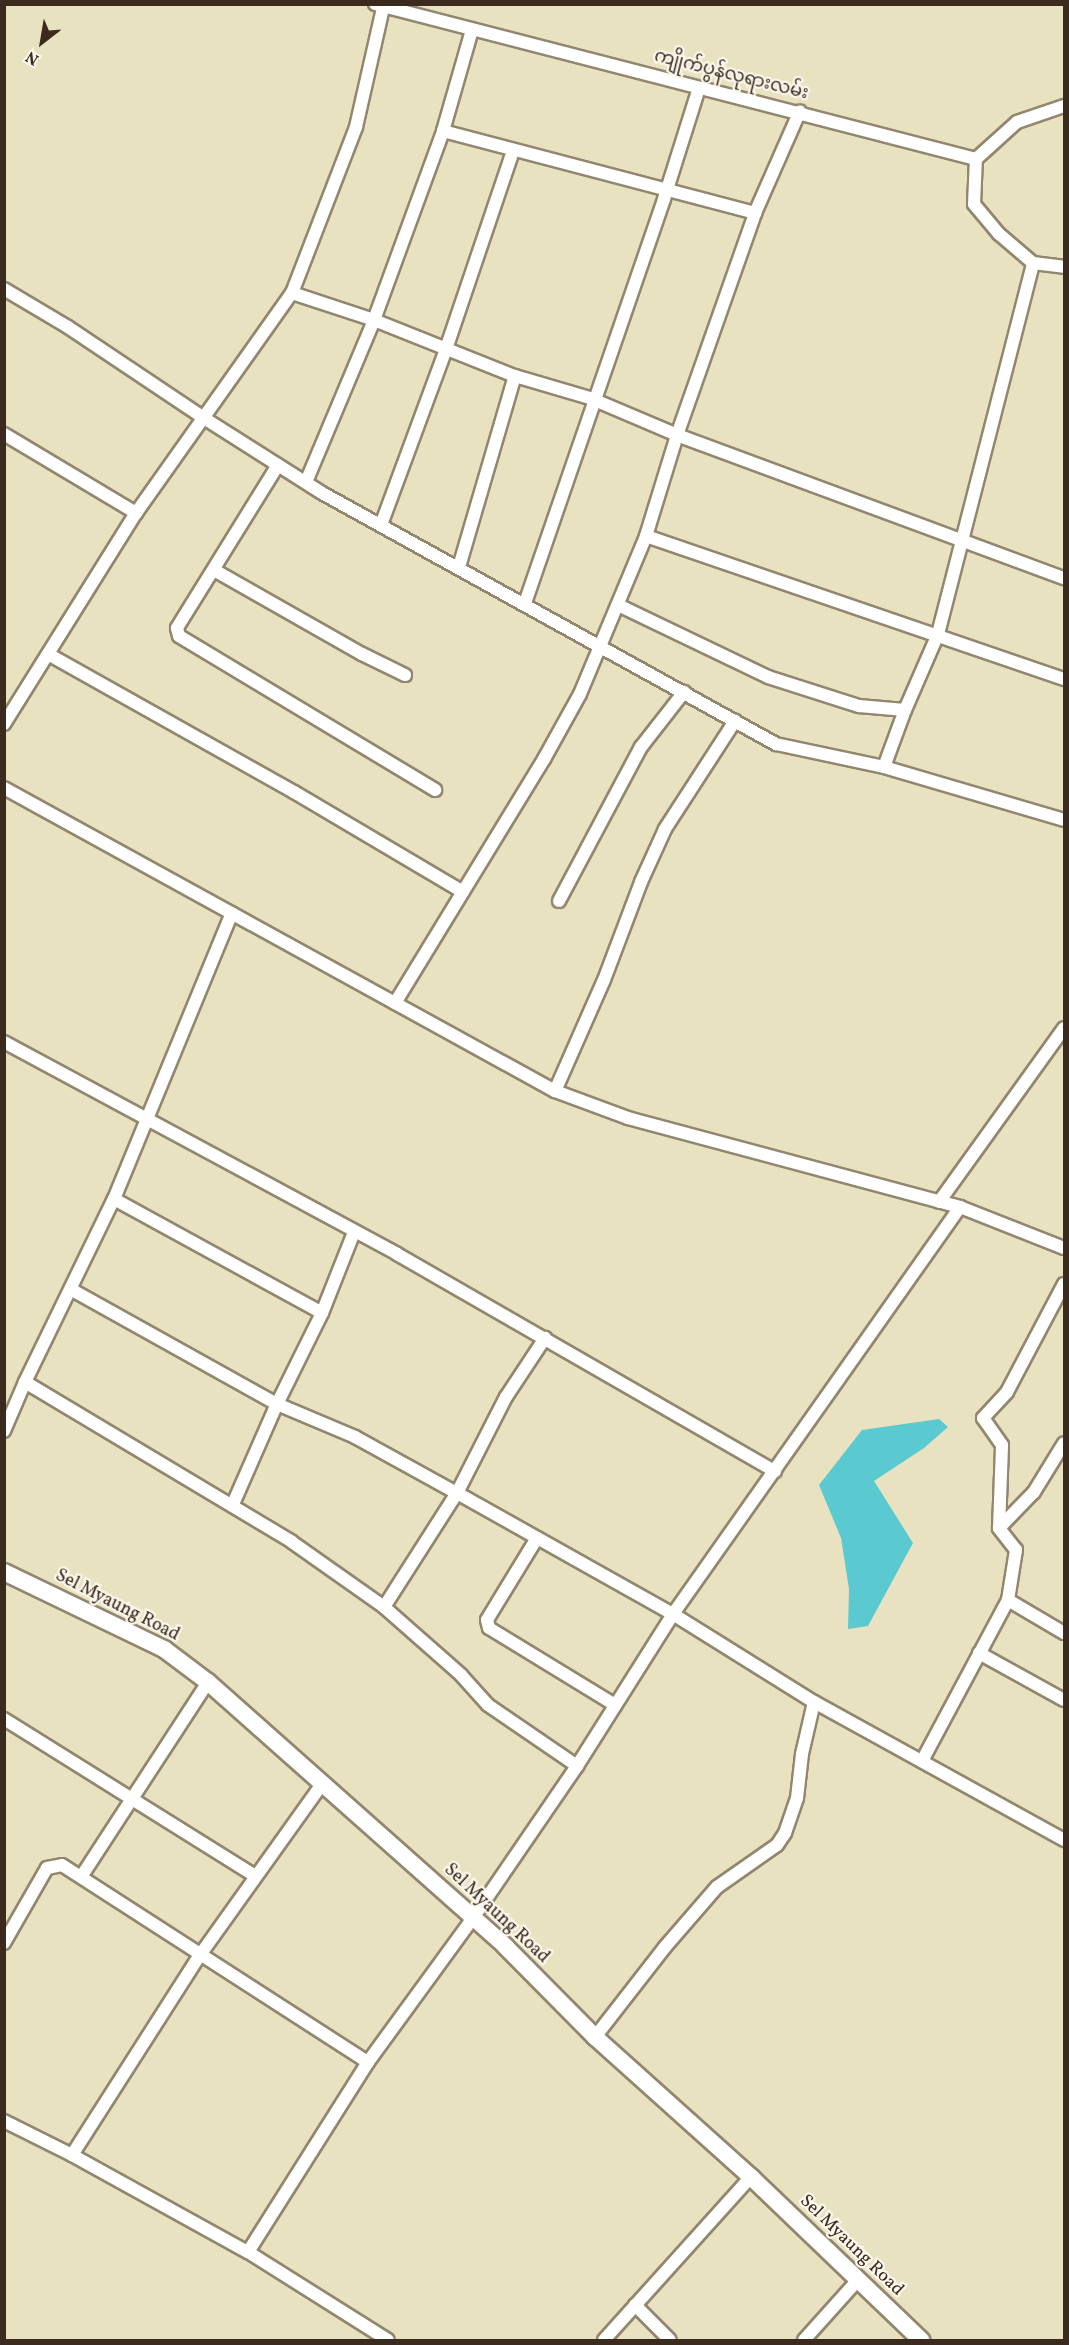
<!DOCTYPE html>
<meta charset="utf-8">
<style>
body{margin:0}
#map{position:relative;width:1069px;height:2345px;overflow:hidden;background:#e9e2c0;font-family:Vollkorn,"Noto Sans Myanmar",serif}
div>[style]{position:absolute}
.water>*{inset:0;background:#5bc9d0}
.roads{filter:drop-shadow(2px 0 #92866f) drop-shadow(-2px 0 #92866f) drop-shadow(0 2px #92866f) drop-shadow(0 -2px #92866f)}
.minor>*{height:12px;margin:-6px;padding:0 6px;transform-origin:6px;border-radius:6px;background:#fff}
.major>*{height:16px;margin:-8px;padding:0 8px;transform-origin:8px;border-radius:8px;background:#fff}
span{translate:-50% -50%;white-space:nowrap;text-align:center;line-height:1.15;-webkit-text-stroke:4.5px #fbf7ec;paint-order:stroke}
.street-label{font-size:18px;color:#3b2a1e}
.frame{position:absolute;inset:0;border:6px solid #3b2a1e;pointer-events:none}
.north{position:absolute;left:12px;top:12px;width:60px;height:60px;-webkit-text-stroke:4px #fbf7ec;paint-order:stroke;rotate:211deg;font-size:16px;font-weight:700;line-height:24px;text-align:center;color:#3b2a1e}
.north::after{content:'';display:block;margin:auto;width:21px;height:27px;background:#3b2a1e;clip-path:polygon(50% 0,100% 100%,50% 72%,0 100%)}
</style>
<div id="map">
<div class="water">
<i style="clip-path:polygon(939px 1419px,948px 1427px,924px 1448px,874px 1481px,913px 1543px,868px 1626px,848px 1629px,849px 1589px,841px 1538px,819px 1485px,862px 1430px)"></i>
</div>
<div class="roads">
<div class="minor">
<i style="left:375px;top:4px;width:621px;rotate:14.46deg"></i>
<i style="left:976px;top:159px;width:55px;rotate:-42.1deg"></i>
<i style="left:1017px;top:122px;width:50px;rotate:-18.8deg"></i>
<i style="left:443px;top:131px;width:323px;rotate:14.7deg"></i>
<i style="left:1033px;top:263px;width:31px;rotate:7deg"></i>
<i style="left:4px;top:289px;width:74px;rotate:30.7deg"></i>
<i style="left:68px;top:327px;width:167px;rotate:33.8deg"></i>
<i style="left:207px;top:420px;width:136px;rotate:32.4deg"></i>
<i style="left:322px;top:493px;width:519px;rotate:28.94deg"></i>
<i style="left:776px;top:744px;width:110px;rotate:12deg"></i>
<i style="left:884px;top:767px;width:188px;rotate:16.4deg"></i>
<i style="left:292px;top:293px;width:86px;rotate:18.2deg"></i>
<i style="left:374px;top:320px;width:152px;rotate:21.7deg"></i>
<i style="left:515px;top:376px;width:78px;rotate:16.3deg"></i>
<i style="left:590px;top:398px;width:95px;rotate:23deg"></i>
<i style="left:677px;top:435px;width:413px;rotate:20.3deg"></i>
<i style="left:4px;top:434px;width:154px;rotate:30.9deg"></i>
<i style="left:278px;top:465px;width:192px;rotate:121.8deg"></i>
<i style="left:177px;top:628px;width:8px;rotate:76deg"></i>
<i style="left:179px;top:636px;width:299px;rotate:31deg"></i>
<i style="left:306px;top:482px;width:176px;rotate:-67.2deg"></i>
<i style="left:374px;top:320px;width:201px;rotate:-69.9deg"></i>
<i style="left:443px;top:131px;width:105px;rotate:-74deg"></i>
<i style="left:381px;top:525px;width:188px;rotate:-69.7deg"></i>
<i style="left:446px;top:349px;width:209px;rotate:-71.3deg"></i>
<i style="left:646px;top:536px;width:442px;rotate:18.9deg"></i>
<i style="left:459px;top:567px;width:199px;rotate:-73.7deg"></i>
<i style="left:214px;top:570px;width:170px;rotate:29.6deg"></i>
<i style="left:362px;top:654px;width:48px;rotate:26deg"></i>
<i style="left:525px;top:603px;width:427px;rotate:-71deg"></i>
<i style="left:664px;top:199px;width:116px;rotate:-72.5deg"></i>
<i style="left:618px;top:605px;width:166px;rotate:25.6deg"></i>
<i style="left:768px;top:677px;width:96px;rotate:17.7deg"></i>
<i style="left:859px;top:706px;width:46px;rotate:5deg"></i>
<i style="left:48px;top:654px;width:282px;rotate:29.3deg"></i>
<i style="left:294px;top:792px;width:196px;rotate:30.6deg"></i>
<i style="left:4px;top:724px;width:249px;rotate:-58deg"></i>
<i style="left:136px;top:513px;width:270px;rotate:-54.7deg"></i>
<i style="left:292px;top:293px;width:178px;rotate:-68.9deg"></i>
<i style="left:356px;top:127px;width:126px;rotate:-77.2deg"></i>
<i style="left:884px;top:767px;width:61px;rotate:-69.8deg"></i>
<i style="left:905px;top:710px;width:83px;rotate:-66.5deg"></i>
<i style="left:938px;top:634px;width:383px;rotate:-75.6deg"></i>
<i style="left:1033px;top:263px;width:45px;rotate:-139.5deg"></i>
<i style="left:999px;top:234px;width:39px;rotate:-130deg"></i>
<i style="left:974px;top:204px;width:45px;rotate:-87.5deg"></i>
<i style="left:4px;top:788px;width:629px;rotate:28.81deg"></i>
<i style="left:555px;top:1091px;width:78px;rotate:20.3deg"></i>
<i style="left:628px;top:1118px;width:344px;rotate:15deg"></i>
<i style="left:960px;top:1207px;width:112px;rotate:21.5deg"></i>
<i style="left:559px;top:901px;width:174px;rotate:-62deg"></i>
<i style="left:641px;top:747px;width:70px;rotate:-52deg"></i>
<i style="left:395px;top:1003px;width:286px;rotate:-58.6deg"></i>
<i style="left:544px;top:759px;width:74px;rotate:-61deg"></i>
<i style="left:580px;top:694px;width:171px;rotate:-67.3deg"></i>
<i style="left:646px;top:536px;width:106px;rotate:-72.9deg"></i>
<i style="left:677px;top:435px;width:235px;rotate:-70.6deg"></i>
<i style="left:755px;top:213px;width:111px;rotate:-66.2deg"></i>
<i style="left:4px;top:1042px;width:447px;rotate:28.3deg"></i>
<i style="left:397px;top:1254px;width:436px;rotate:29.9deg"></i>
<i style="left:555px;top:1091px;width:121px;rotate:-66.2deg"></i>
<i style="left:604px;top:980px;width:105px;rotate:-69.3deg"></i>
<i style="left:641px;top:882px;width:58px;rotate:-65.6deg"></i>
<i style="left:665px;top:829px;width:129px;rotate:-57.1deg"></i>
<i style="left:114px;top:1199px;width:237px;rotate:28.7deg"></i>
<i style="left:939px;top:1202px;width:214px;rotate:-54.3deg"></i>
<i style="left:72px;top:1290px;width:235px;rotate:29.1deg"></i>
<i style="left:277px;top:1404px;width:85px;rotate:22.9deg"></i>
<i style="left:355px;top:1437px;width:116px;rotate:28.8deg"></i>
<i style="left:457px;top:1493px;width:248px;rotate:29.3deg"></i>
<i style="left:673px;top:1614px;width:166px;rotate:32deg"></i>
<i style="left:814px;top:1702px;width:286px;rotate:28.9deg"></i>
<i style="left:25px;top:1382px;width:311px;rotate:30.9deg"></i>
<i style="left:292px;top:1542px;width:113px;rotate:35.2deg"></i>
<i style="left:384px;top:1607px;width:103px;rotate:41.4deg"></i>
<i style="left:461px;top:1675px;width:40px;rotate:48deg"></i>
<i style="left:488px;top:1705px;width:108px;rotate:34.4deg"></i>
<i style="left:4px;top:1431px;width:53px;rotate:-66.8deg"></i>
<i style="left:25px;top:1382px;width:203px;rotate:-64.1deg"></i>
<i style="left:114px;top:1199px;width:309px;rotate:-67.6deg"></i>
<i style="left:233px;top:1504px;width:109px;rotate:-66.3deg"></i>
<i style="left:277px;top:1404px;width:102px;rotate:-63.7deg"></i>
<i style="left:322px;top:1313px;width:87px;rotate:-68.4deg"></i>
<i style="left:999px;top:1528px;width:83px;rotate:-87.9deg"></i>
<i style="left:1002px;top:1445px;width:33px;rotate:-125deg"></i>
<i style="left:983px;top:1418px;width:35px;rotate:-47deg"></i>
<i style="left:1007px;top:1392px;width:122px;rotate:-62.2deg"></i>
<i style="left:537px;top:1538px;width:96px;rotate:121.4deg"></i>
<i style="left:487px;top:1620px;width:8px;rotate:76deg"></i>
<i style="left:489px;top:1628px;width:148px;rotate:31.4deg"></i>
<i style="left:1008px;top:1600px;width:65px;rotate:30.5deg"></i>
<i style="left:384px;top:1607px;width:135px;rotate:-57.4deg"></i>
<i style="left:457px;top:1493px;width:108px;rotate:-63deg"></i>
<i style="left:506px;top:1397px;width:71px;rotate:-56.5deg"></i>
<i style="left:979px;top:1653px;width:97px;rotate:28.9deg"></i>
<i style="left:4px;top:1719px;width:296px;rotate:32deg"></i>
<i style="left:922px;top:1761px;width:183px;rotate:-61.9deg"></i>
<i style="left:1008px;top:1600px;width:51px;rotate:-80.9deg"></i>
<i style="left:1016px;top:1550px;width:28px;rotate:-128deg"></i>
<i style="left:999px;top:1528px;width:50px;rotate:-45.8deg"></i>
<i style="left:1034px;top:1492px;width:57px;rotate:-58.5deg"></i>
<i style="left:81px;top:1877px;width:233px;rotate:-56.9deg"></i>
<i style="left:4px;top:1943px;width:86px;rotate:-60.2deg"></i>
<i style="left:47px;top:1868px;width:15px;rotate:-11deg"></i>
<i style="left:62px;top:1865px;width:364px;rotate:32.8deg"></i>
<i style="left:595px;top:2037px;width:114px;rotate:-52.1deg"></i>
<i style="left:665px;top:1947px;width:79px;rotate:-49.1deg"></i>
<i style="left:717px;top:1887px;width:73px;rotate:-35deg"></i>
<i style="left:777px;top:1845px;width:14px;rotate:-56deg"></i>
<i style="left:785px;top:1833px;width:37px;rotate:-71deg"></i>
<i style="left:797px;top:1798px;width:44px;rotate:-83.5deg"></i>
<i style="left:802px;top:1754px;width:53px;rotate:-77deg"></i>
<i style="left:4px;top:2121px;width:76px;rotate:26.6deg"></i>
<i style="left:72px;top:2155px;width:201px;rotate:28.9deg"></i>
<i style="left:248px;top:2252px;width:165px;rotate:32.2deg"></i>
<i style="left:72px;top:2155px;width:237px;rotate:-57.4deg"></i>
<i style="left:200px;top:1955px;width:210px;rotate:-54.5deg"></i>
<i style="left:248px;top:2252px;width:225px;rotate:-57.7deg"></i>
<i style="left:368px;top:2062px;width:178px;rotate:-53.9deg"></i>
<i style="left:473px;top:1918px;width:184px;rotate:-55.6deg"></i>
<i style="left:577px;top:1766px;width:180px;rotate:-57.7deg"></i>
<i style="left:673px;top:1614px;width:498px;rotate:-54.8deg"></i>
<i style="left:635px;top:2305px;width:49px;rotate:45deg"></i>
<i style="left:604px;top:2340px;width:219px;rotate:-48deg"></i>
<i style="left:804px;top:2340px;width:79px;rotate:-48.1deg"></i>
</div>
<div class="major">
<i style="left:4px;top:1572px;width:178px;rotate:25.7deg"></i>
<i style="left:164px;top:1649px;width:55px;rotate:36.9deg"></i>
<i style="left:208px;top:1682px;width:397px;rotate:41.6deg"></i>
<i style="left:505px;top:1946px;width:128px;rotate:45.3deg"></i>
<i style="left:595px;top:2037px;width:210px;rotate:41.9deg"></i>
<i style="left:751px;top:2177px;width:236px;rotate:43.8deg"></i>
</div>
</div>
<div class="street-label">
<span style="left:731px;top:76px;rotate:14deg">ကျိုက်ပွန်လုရားလမ်း</span>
<span style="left:117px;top:1606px;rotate:27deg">Sel Myaung Road</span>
<span style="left:496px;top:1914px;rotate:43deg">Sel Myaung Road</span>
<span style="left:851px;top:2246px;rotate:44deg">Sel Myaung Road</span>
</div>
<div class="frame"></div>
<div class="north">N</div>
</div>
